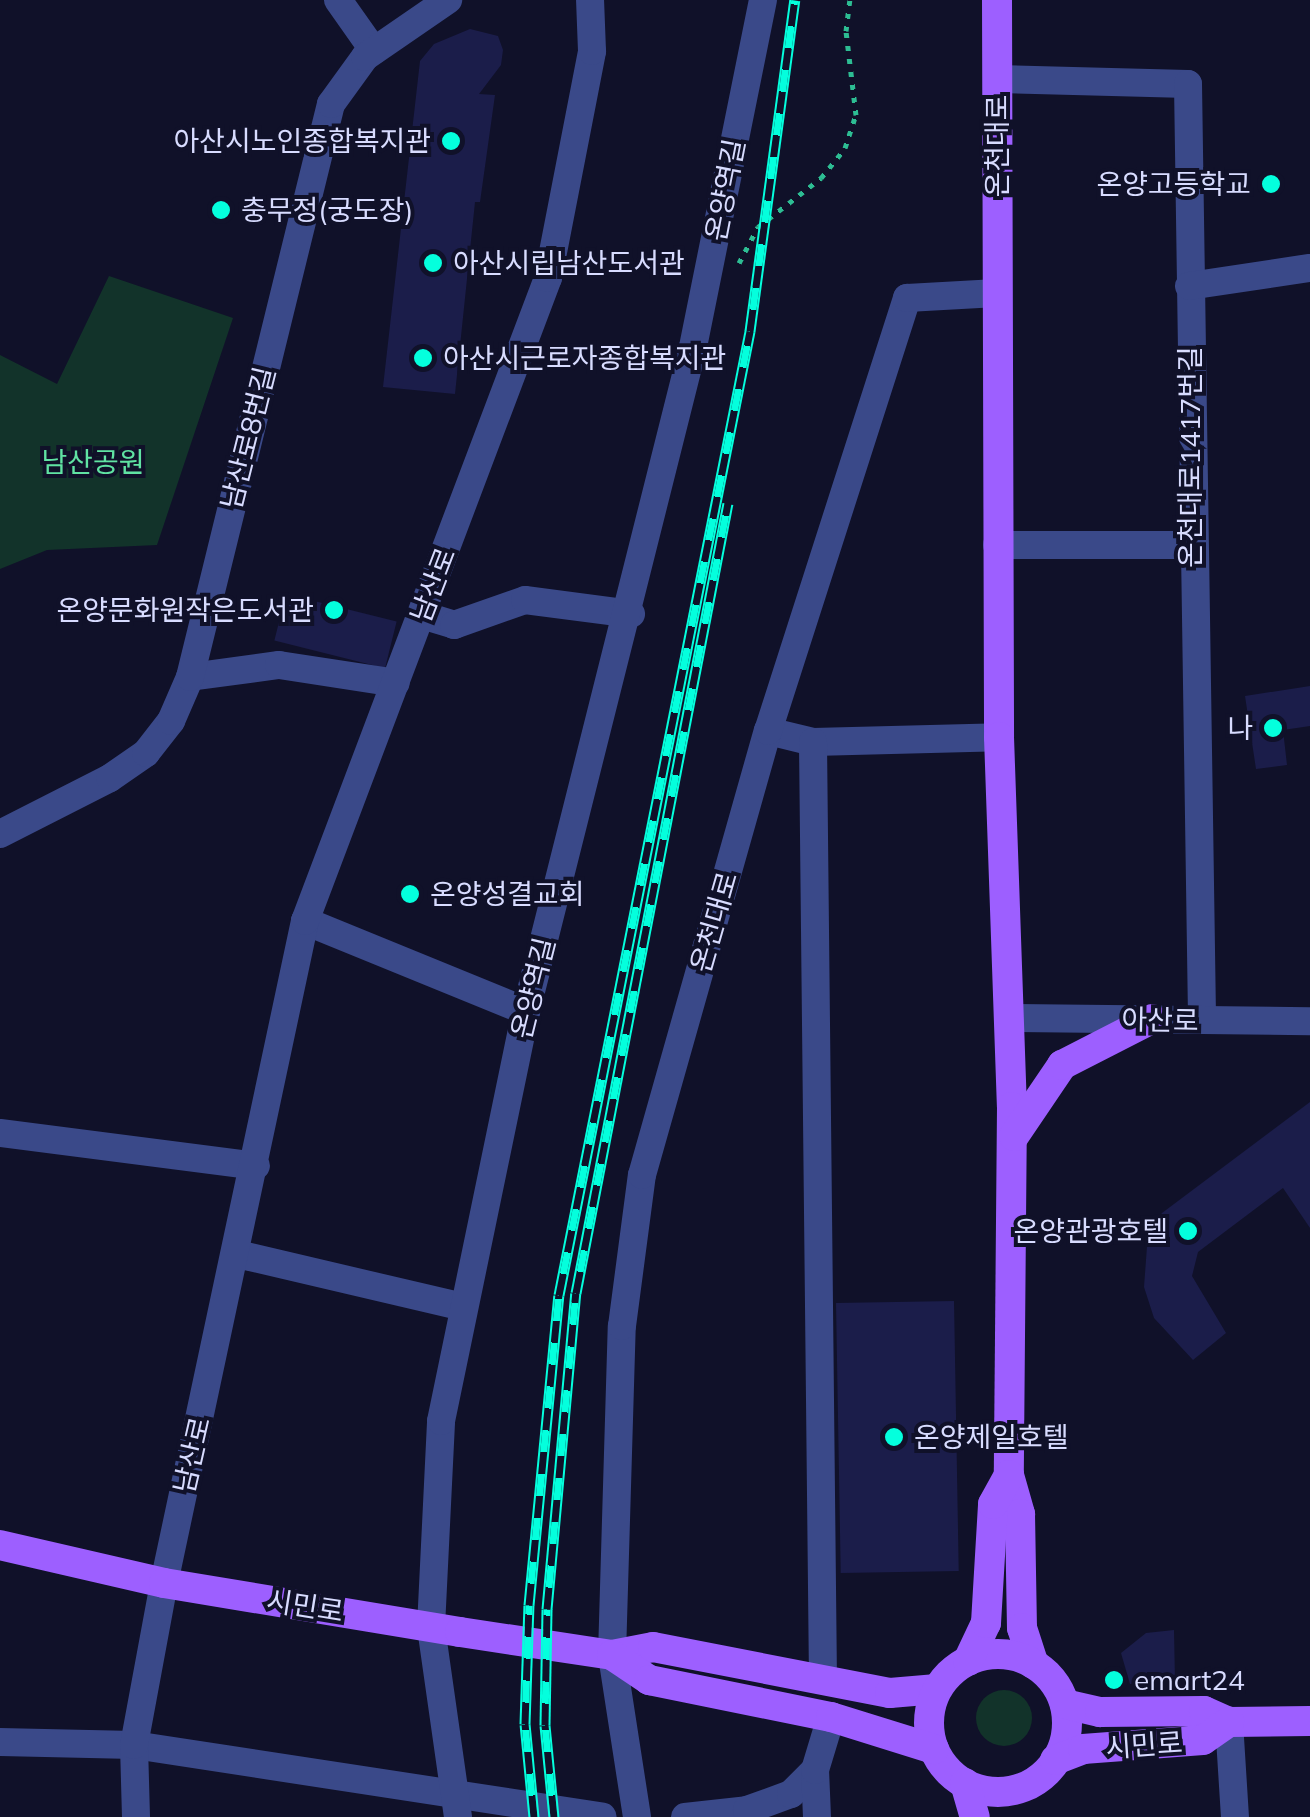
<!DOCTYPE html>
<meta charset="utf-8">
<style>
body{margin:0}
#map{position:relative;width:1310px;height:1817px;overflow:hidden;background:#101129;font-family:Mulish,"Noto Sans KR",sans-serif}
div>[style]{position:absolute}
.green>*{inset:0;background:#12332a}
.round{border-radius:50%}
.building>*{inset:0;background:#1b1d4a;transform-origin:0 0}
.path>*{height:5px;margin-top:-2.5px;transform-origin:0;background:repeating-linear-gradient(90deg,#2dbd93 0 5px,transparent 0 13px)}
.minor>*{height:28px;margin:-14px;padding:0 14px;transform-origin:14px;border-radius:14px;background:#3a4989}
.major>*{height:30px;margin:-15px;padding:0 15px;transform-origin:15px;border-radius:15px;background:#9d5fff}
.major>.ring{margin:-15px;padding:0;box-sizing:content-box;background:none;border:30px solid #9d5fff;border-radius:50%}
.rail>*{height:11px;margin-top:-5.5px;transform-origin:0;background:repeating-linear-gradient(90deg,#101129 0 22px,#04ffdd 0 44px);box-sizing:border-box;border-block:2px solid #04ffdd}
.dots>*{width:28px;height:28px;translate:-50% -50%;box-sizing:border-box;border:5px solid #101129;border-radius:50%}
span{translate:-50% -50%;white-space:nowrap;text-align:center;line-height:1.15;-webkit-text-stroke:8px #101129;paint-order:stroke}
.poi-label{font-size:28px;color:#d8dcff}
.right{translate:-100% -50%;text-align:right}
.left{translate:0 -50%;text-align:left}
.street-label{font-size:28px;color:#d8dcff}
.park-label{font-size:28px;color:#60e3a3}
</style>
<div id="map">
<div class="green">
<i style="clip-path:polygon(109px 276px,233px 318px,157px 545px,47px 550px,0 569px,0 355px,57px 384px)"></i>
<i class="round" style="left:976px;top:1690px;width:56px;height:56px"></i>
</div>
<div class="building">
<i style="clip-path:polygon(470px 29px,498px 36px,503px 50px,501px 65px,479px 94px,495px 95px,480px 202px,475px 202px,455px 394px,383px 387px,420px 61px,434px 44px)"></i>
<i style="left:286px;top:594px;width:114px;height:48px;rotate:14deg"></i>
<i style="clip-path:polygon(1310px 686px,1310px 726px,1283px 730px,1287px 765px,1256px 769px,1245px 696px)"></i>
<i style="clip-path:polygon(1310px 1102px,1310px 1228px,1283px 1188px,1198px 1252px,1192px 1276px,1226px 1333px,1193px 1360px,1154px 1318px,1144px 1287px,1148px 1233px,1162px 1213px)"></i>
<i style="left:954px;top:1301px;width:270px;height:118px;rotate:89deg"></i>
<i style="clip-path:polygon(1174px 1630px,1175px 1682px,1130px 1684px,1121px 1653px,1146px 1633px)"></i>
</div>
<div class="path">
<i style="left:739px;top:263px;width:41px;rotate:-62.2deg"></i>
<i style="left:758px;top:227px;width:80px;rotate:-37.9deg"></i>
<i style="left:821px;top:178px;width:38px;rotate:-51deg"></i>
<i style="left:845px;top:148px;width:35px;rotate:-72deg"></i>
<i style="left:856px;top:115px;width:85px;rotate:-96.8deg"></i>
<i style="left:846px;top:31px;width:31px;rotate:-83deg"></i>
</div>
<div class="minor">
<i style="left:338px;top:0;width:62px;rotate:54.8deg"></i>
<i style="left:997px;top:79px;width:191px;rotate:1.5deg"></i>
<i style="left:1188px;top:84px;width:936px;rotate:89.14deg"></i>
<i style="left:1189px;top:286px;width:122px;rotate:-8.5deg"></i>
<i style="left:997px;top:545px;width:193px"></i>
<i style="left:422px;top:615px;width:34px;rotate:17deg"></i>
<i style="left:454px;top:625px;width:75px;rotate:-19.4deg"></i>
<i style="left:525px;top:600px;width:107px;rotate:7.5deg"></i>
<i style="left:190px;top:677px;width:90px;rotate:-7.7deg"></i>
<i style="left:279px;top:665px;width:118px;rotate:8.7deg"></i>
<i style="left:768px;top:731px;width:46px;rotate:13.7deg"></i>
<i style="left:813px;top:742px;width:186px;rotate:-1.5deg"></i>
<i style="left:813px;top:742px;width:938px;rotate:89.39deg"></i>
<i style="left:0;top:834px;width:123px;rotate:-27deg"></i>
<i style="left:110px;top:778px;width:44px;rotate:-34.8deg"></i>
<i style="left:146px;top:753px;width:41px;rotate:-52deg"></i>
<i style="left:171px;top:721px;width:48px;rotate:-66.6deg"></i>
<i style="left:190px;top:677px;width:590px;rotate:-76.18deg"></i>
<i style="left:331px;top:104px;width:58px;rotate:-54.1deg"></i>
<i style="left:365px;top:57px;width:101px;rotate:-34.5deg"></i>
<i style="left:305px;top:921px;width:239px;rotate:22.2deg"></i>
<i style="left:1011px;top:1018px;width:299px;rotate:0.6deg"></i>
<i style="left:0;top:1133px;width:258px;rotate:7.3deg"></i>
<i style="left:237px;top:1254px;width:232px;rotate:13.2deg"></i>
<i style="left:1229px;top:1722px;width:95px;rotate:86.4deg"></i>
<i style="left:0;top:1742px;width:134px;rotate:1.3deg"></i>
<i style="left:134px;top:1745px;width:474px;rotate:8.7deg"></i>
<i style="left:136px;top:1817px;width:72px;rotate:-91.6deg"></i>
<i style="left:134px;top:1745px;width:165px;rotate:-79.5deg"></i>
<i style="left:164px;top:1583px;width:677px;rotate:-77.98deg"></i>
<i style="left:305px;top:921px;width:687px;rotate:-69.3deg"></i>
<i style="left:548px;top:278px;width:231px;rotate:-79deg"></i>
<i style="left:592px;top:51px;width:51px;rotate:-92.2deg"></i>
<i style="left:458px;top:1817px;width:192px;rotate:-98.1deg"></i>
<i style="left:431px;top:1627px;width:206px;rotate:-87.2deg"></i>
<i style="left:441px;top:1421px;width:419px;rotate:-78.3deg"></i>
<i style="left:526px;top:1011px;width:685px;rotate:-75.88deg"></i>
<i style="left:693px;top:347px;width:354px;rotate:-78.6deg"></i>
<i style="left:637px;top:1817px;width:164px;rotate:-98.8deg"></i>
<i style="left:612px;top:1655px;width:329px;rotate:-88.3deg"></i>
<i style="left:622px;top:1326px;width:152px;rotate:-82.5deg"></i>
<i style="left:642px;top:1175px;width:462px;rotate:-74.2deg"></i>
<i style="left:768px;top:731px;width:455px;rotate:-72.2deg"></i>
<i style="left:907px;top:298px;width:90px;rotate:-3.2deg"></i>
<i style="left:685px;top:1817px;width:62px;rotate:-6.4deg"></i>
<i style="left:747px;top:1810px;width:47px;rotate:-20deg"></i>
<i style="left:791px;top:1794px;width:34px;rotate:-45deg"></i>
<i style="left:817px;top:1817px;width:47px;rotate:-92.4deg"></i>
<i style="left:815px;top:1770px;width:55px;rotate:-73.2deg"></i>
</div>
<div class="major">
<i style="left:997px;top:0;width:737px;rotate:89.84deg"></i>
<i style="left:999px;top:737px;width:370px;rotate:88deg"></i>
<i style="left:1012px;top:1107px;width:368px;rotate:90.5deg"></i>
<i style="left:1009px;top:1475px;width:41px;rotate:74.2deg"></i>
<i style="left:1020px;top:1514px;width:114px;rotate:89deg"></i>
<i style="left:1022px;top:1628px;width:38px;rotate:72deg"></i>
<i style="left:1014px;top:1136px;width:86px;rotate:-55.9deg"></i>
<i style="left:1062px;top:1065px;width:101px;rotate:-27.1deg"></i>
<i style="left:0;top:1545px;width:168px;rotate:13deg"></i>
<i style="left:164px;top:1583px;width:300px;rotate:9.4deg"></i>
<i style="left:460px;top:1632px;width:154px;rotate:8.6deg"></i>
<i style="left:612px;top:1655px;width:42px;rotate:-11deg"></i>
<i style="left:653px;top:1647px;width:241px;rotate:11deg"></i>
<i style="left:890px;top:1693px;width:47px;rotate:-4.9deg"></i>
<i class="ring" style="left:929px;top:1654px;width:108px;height:108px"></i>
<i style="left:612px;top:1655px;width:45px;rotate:34deg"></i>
<i style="left:649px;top:1680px;width:186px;rotate:11.5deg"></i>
<i style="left:831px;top:1717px;width:108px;rotate:17.3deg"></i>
<i style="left:968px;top:1661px;width:42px;rotate:-64.7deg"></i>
<i style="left:986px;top:1623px;width:119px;rotate:-86.6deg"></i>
<i style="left:993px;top:1504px;width:33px;rotate:-61deg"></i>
<i style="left:1065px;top:1704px;width:36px;rotate:13deg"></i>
<i style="left:1100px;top:1712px;width:104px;rotate:-0.6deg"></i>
<i style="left:1204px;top:1711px;width:27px;rotate:24deg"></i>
<i style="left:1229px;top:1722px;width:81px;rotate:-0.7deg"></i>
<i style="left:1055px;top:1760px;width:30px;rotate:-21deg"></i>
<i style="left:1083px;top:1749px;width:120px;rotate:-4.3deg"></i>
<i style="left:1203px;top:1740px;width:32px;rotate:-35deg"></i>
<i style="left:965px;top:1783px;width:35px;rotate:74deg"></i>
</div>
<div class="rail">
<i style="left:534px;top:1817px;width:93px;rotate:-95.5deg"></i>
<i style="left:525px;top:1724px;width:119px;rotate:-88.1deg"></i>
<i style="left:529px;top:1605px;width:311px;rotate:-84.5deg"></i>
<i style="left:559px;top:1295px;width:983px;rotate:-78.79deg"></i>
<i style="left:750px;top:331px;width:334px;rotate:-82.3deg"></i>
<i style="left:554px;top:1817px;width:92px;rotate:-95.6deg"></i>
<i style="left:545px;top:1725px;width:116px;rotate:-89deg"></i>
<i style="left:547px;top:1609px;width:317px;rotate:-84.8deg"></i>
<i style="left:576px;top:1293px;width:804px;rotate:-79.11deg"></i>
</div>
<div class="dots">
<i style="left:451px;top:141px;background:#04ffdd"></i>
<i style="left:1271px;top:184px;background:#04ffdd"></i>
<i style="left:221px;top:210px;background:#04ffdd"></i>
<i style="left:433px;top:263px;background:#04ffdd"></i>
<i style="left:423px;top:358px;background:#04ffdd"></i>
<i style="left:334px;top:610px;background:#04ffdd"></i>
<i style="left:1273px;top:728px;background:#04ffdd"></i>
<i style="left:410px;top:894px;background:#04ffdd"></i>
<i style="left:1188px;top:1231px;background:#04ffdd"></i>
<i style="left:894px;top:1437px;background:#04ffdd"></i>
<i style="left:1114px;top:1680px;background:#04ffdd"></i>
</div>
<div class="poi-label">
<span class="right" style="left:431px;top:141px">아산시노인종합복지관</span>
<span class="right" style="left:1251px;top:184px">온양고등학교</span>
<span class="left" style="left:241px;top:210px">충무정(궁도장)</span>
<span class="left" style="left:453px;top:263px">아산시립남산도서관</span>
<span class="left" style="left:443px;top:358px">아산시근로자종합복지관</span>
<span class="right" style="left:314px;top:610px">온양문화원작은도서관</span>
<span class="right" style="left:1253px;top:728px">나</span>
<span class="left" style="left:430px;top:894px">온양성결교회</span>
<span class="right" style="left:1168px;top:1231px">온양관광호텔</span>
<span class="left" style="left:914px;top:1437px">온양제일호텔</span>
<span class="left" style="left:1134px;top:1680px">emart24</span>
</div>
<div class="street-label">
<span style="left:997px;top:146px;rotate:-90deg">온천대로</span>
<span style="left:725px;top:190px;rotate:-79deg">온양역길</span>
<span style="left:248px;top:438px;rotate:-76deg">남산로8번길</span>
<span style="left:1190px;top:457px;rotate:-90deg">온천대로1417번길</span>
<span style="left:433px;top:585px;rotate:-69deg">남산로</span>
<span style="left:714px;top:922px;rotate:-74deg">온천대로</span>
<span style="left:533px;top:988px;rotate:-76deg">온양역길</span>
<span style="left:1160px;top:1020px;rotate:1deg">아산로</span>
<span style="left:192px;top:1455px;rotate:-77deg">남산로</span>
<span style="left:305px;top:1606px;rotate:9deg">시민로</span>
<span style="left:1144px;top:1745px;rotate:-4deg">시민로</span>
</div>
<div class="park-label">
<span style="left:93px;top:462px">남산공원</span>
</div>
</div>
